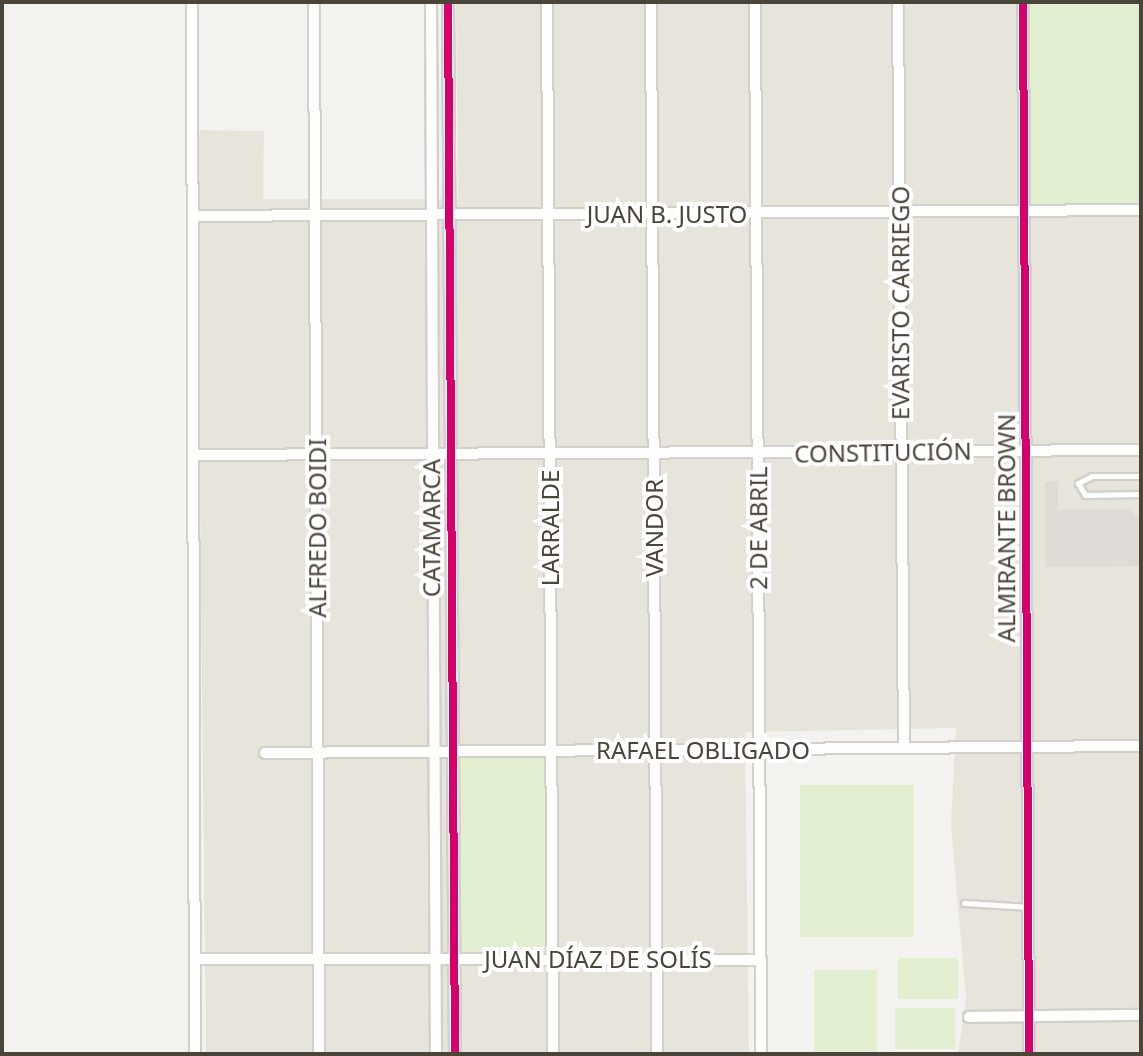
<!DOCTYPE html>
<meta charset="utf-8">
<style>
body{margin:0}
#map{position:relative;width:1143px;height:1056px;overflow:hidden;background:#f4f2ee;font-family:"Noto Sans",sans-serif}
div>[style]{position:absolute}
.residential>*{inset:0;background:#e7e4dc}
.green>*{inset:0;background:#e1eecf;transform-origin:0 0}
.building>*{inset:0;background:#dedbd6}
.roads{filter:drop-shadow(2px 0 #d2d0cb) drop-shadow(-2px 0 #d2d0cb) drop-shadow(0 2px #d2d0cb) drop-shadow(0 -2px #d2d0cb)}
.lane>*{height:5px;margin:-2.5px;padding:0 2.5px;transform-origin:2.5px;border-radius:2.5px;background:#fdfdfc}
.street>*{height:10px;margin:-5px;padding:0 5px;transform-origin:5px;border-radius:5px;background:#fdfdfc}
.cycleway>*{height:8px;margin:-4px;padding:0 4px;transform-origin:4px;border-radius:4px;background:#d6006c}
span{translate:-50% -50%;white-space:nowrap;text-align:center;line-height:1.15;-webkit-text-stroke:8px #fff;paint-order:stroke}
.street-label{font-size:24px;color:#4b4439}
.frame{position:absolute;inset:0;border:4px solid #4b4439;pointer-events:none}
</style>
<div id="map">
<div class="residential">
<i style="clip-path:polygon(456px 2px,1141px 2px,1141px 1054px,958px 1054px,966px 998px,951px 825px,956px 728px,745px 732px,749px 1054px,206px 1054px,196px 130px,264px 131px,263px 199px,458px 199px)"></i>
</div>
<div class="green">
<i style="left:1029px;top:2px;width:109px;height:203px"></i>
<i style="left:460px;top:753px;width:87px;height:198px"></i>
<i style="left:914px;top:785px;width:152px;height:114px;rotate:90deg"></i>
<i style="left:898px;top:958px;width:60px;height:41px"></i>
<i style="left:877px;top:970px;width:83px;height:63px;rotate:90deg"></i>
<i style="left:895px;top:1008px;width:60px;height:41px"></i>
</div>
<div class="building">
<i style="clip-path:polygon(1058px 481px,1058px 510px,1130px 509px,1141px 521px,1141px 566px,1046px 567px,1045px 482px)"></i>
</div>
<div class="roads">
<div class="lane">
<i style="left:1141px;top:476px;width:49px;rotate:180deg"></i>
<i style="left:1092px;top:476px;width:16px;rotate:153deg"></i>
<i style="left:1078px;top:483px;width:14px;rotate:60deg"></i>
<i style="left:1085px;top:495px;width:56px;rotate:-1deg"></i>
<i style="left:964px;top:903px;width:63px;rotate:3.6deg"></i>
</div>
<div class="street">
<i style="left:192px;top:2px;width:1052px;rotate:89.84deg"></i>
<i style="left:314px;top:2px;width:1052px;rotate:89.73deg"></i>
<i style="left:431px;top:2px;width:1052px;rotate:89.73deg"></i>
<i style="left:448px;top:2px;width:1052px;rotate:89.62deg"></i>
<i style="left:547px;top:2px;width:1052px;rotate:89.67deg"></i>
<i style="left:651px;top:2px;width:1052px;rotate:89.67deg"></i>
<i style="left:755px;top:2px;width:1052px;rotate:89.67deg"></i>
<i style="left:898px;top:2px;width:746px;rotate:89.54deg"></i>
<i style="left:1023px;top:2px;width:1052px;rotate:89.67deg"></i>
<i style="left:193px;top:216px;width:948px;rotate:-0.36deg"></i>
<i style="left:193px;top:455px;width:948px;rotate:-0.3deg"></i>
<i style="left:265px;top:753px;width:876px;rotate:-0.46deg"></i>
<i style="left:195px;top:959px;width:566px;rotate:0.1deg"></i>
<i style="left:969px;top:1017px;width:172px;rotate:-0.7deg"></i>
</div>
</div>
<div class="cycleway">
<i style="left:448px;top:2px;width:1052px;rotate:89.62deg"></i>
<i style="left:1023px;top:2px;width:1052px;rotate:89.67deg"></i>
</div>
<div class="street-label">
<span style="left:667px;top:214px">JUAN B. JUSTO</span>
<span style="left:900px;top:303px;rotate:-90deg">EVARISTO CARRIEGO</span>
<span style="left:883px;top:452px;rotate:-1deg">CONSTITUCIÓN</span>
<span style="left:317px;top:528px;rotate:-90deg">ALFREDO BOIDI</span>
<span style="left:431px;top:528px;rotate:-90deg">CATAMARCA</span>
<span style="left:550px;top:528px;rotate:-90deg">LARRALDE</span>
<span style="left:654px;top:528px;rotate:-90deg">VANDOR</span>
<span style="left:758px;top:528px;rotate:-90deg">2 DE ABRIL</span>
<span style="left:1006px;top:528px;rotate:-90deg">ALMIRANTE BROWN</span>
<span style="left:703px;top:750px">RAFAEL OBLIGADO</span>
<span style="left:598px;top:959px">JUAN DÍAZ DE SOLÍS</span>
</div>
<div class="frame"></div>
</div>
